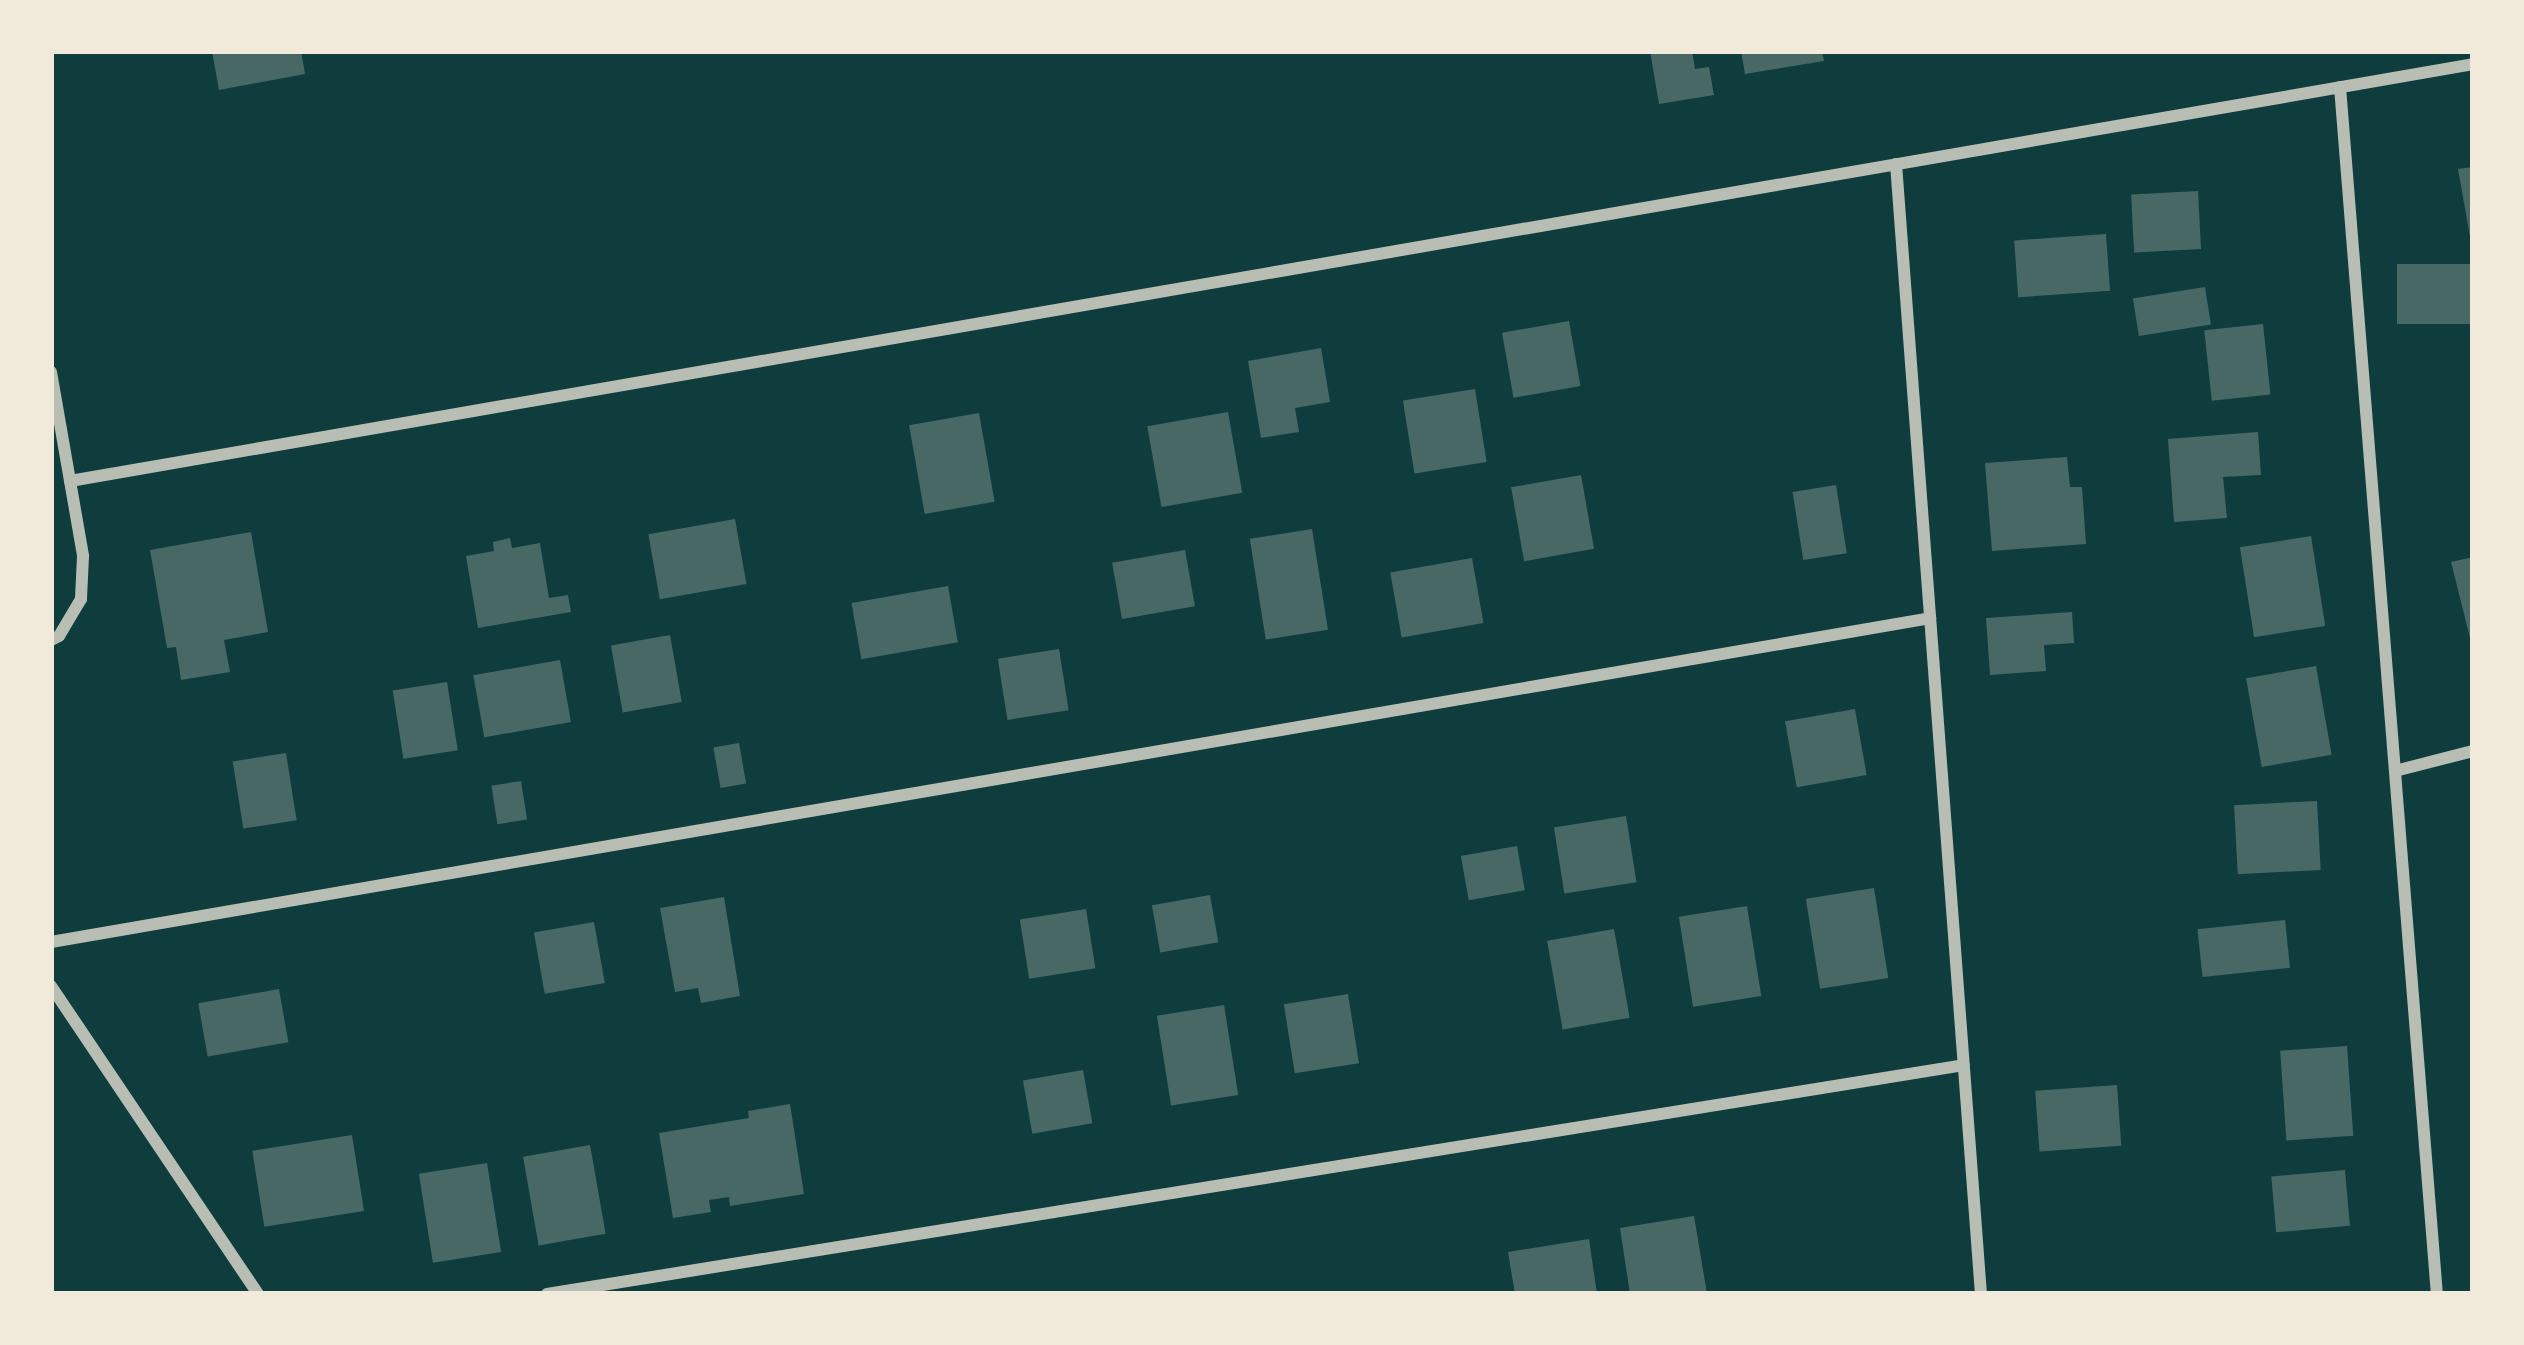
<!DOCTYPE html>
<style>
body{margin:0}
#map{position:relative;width:2524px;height:1345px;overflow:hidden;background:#0f3d3e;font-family:Manrope,sans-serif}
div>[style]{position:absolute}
.building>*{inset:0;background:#486865;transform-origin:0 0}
.minor>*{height:12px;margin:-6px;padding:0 6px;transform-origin:6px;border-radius:6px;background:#b8beb3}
span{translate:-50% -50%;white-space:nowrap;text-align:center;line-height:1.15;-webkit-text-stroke:12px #f1e9da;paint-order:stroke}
.frame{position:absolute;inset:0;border:54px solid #f1e9da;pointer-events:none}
</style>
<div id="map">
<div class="building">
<i style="clip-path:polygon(212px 51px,301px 51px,305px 74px,219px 90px)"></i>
<i style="clip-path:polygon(1650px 51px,1692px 51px,1695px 69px,1709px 67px,1714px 95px,1659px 104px)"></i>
<i style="clip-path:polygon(1741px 51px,1822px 51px,1824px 61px,1745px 74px)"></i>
<i style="clip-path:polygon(2473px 167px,2473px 241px,2471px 242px,2458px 169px)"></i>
<i style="left:2198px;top:191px;width:58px;height:67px;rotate:87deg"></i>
<i style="left:2106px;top:234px;width:57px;height:92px;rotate:86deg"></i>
<i style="left:2473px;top:264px;width:60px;height:76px;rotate:90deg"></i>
<i style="left:2205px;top:287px;width:38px;height:73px;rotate:81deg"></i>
<i style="left:1569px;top:321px;width:66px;height:68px;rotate:80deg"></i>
<i style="left:2263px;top:324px;width:71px;height:59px;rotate:84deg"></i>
<i style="clip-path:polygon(1321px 348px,1330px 402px,1295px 408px,1299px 432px,1261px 438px,1248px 361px)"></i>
<i style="left:1475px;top:389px;width:74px;height:73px;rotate:81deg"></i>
<i style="left:1228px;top:412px;width:82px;height:82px;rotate:80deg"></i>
<i style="left:979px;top:413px;width:90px;height:71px;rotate:80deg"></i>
<i style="clip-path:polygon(2258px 432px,2261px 475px,2223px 477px,2227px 518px,2174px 522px,2168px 439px)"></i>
<i style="clip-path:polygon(2067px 457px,2070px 487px,2082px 487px,2086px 544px,1992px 551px,1985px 463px)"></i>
<i style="left:1581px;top:475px;width:75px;height:71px;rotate:80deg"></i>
<i style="left:1836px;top:485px;width:69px;height:44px;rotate:81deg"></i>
<i style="left:735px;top:519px;width:66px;height:88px;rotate:80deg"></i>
<i style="left:1312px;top:529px;width:102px;height:63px;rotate:81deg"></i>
<i style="clip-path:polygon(251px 532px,268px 632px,224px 640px,230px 672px,181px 680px,176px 647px,167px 648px,150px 550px)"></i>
<i style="left:2311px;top:536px;width:91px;height:72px;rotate:81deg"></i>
<i style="clip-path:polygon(510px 538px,512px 548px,540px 543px,549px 598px,568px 595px,571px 612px,478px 628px,466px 556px,494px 551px,493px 542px)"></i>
<i style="left:1185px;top:550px;width:57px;height:74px;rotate:80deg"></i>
<i style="clip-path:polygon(2473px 557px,2473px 642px,2471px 642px,2451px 562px)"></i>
<i style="left:1472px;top:558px;width:66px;height:83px;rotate:80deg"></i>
<i style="left:948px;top:586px;width:57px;height:98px;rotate:80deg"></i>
<i style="clip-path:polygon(2072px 612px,2074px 643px,2044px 645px,2046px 671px,1990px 675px,1986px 618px)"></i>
<i style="left:670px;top:635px;width:68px;height:60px;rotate:80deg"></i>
<i style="left:1059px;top:649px;width:62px;height:62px;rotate:81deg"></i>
<i style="left:560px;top:660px;width:63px;height:88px;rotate:80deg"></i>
<i style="left:2316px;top:666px;width:90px;height:71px;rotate:80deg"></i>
<i style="left:447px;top:682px;width:69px;height:55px;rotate:81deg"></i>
<i style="left:1855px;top:709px;width:67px;height:71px;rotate:80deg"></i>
<i style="left:739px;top:743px;width:41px;height:26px;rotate:80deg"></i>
<i style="left:286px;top:753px;width:68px;height:54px;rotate:81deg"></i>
<i style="left:521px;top:781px;width:39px;height:30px;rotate:81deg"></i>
<i style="left:2317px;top:801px;width:69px;height:83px;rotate:87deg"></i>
<i style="left:1626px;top:816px;width:67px;height:73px;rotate:81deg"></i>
<i style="left:1517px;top:846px;width:45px;height:57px;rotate:80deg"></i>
<i style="left:1874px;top:888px;width:91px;height:69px;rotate:81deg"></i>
<i style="left:1210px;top:895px;width:48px;height:59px;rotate:80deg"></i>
<i style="clip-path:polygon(724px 897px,740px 996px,701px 1003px,698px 988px,675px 992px,660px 908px)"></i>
<i style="left:1747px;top:906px;width:91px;height:69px;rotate:81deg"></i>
<i style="left:1086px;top:909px;width:60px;height:67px;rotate:81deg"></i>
<i style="left:2285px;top:920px;width:48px;height:88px;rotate:84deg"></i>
<i style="left:594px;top:922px;width:62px;height:61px;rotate:80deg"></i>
<i style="left:1614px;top:929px;width:90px;height:68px;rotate:80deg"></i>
<i style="left:279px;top:989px;width:54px;height:82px;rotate:80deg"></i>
<i style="left:1348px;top:994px;width:70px;height:65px;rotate:81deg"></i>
<i style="left:1224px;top:1005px;width:91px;height:68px;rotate:81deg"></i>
<i style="left:2347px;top:1046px;width:90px;height:67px;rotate:86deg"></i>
<i style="left:1083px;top:1070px;width:54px;height:61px;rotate:80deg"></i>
<i style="left:2117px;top:1085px;width:61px;height:82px;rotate:86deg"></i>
<i style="clip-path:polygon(790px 1104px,804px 1194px,730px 1206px,729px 1197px,709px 1200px,711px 1212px,673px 1218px,659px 1133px,749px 1118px,748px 1111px)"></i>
<i style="left:352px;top:1135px;width:77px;height:101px;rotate:81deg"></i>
<i style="left:590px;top:1145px;width:90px;height:68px;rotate:80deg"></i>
<i style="left:487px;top:1163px;width:90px;height:69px;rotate:81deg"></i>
<i style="left:2345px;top:1170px;width:56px;height:74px;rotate:85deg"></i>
<i style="clip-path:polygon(1694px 1216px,1707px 1294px,1630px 1294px,1620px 1228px)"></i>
<i style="clip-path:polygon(1589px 1239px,1597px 1294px,1515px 1294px,1508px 1252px)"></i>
</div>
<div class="minor">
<i style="left:2340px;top:87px;width:1211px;rotate:85.41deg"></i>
<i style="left:1896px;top:164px;width:1133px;rotate:85.7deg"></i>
<i style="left:51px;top:372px;width:187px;rotate:80.1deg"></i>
<i style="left:83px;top:556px;width:43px;rotate:92.7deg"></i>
<i style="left:81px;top:599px;width:43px;rotate:120.7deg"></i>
<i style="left:59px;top:636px;width:9px;rotate:153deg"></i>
<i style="left:70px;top:481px;width:2439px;rotate:-9.84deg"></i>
<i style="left:2395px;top:771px;width:81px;rotate:-14.4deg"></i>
<i style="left:51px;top:942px;width:1907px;rotate:-9.78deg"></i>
<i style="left:51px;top:986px;width:371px;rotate:56.1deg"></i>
<i style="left:547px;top:1294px;width:1435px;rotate:-9.18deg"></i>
</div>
<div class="frame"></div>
</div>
